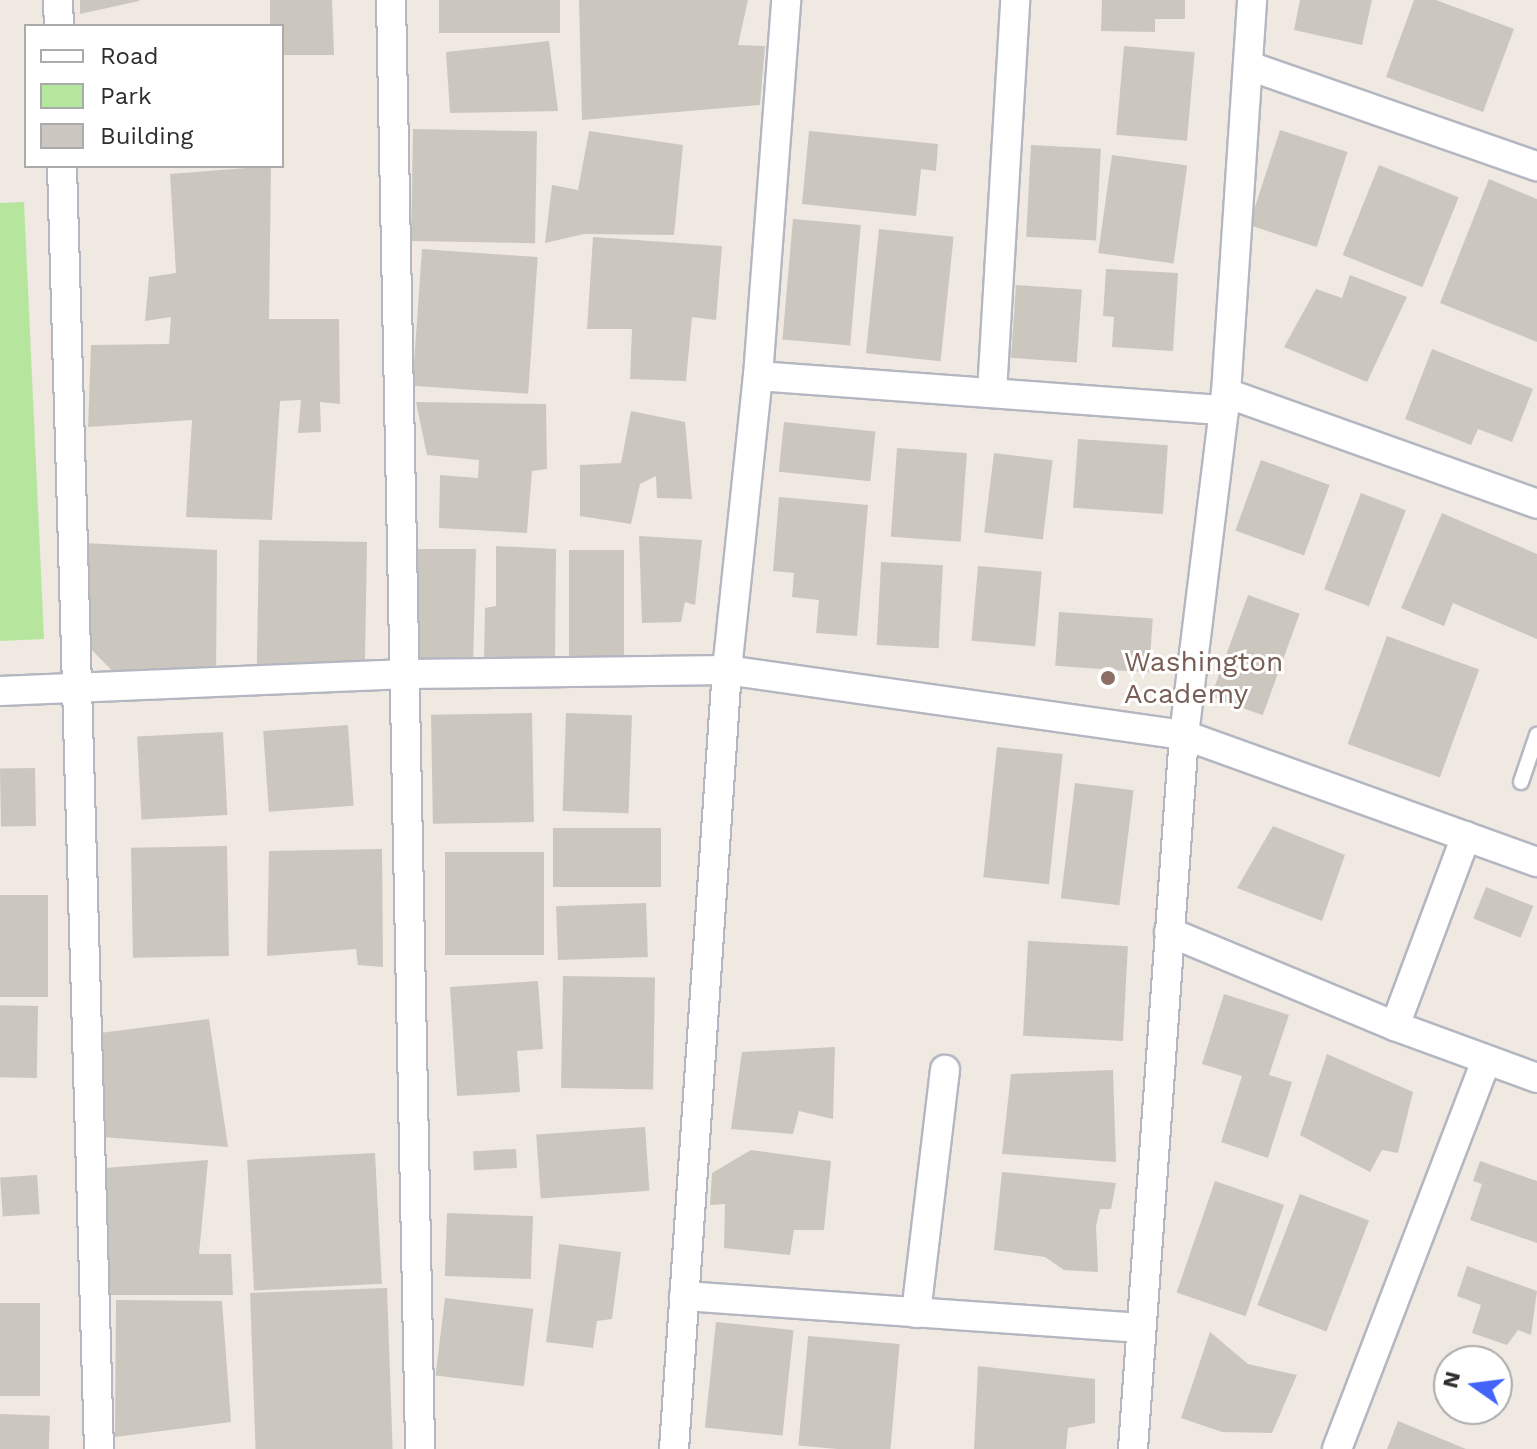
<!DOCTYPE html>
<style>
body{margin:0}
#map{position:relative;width:1537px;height:1449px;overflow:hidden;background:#efe9e1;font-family:"Work Sans",sans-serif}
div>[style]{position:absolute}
.green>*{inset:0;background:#b6e59e}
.building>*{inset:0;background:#cbc7bf;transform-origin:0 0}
.roads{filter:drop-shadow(2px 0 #b4b7c1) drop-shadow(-2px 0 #b4b7c1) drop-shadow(0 2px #b4b7c1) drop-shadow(0 -2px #b4b7c1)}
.lane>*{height:14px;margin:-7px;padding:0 7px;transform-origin:7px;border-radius:7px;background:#fff}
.street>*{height:28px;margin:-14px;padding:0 14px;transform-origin:14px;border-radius:14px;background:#fff}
.dots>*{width:22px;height:22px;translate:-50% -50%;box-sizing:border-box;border:4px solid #fff;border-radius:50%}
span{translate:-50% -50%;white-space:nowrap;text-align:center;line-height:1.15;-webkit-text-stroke:6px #fff;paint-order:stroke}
.education-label{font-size:28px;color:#785e54}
.left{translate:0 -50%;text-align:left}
.legend{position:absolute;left:24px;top:24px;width:260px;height:144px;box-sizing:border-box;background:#fff;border:2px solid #ababab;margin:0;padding:10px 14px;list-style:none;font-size:24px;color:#2e2e2e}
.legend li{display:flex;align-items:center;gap:16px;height:40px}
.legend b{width:40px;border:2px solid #ababab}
.north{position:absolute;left:1433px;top:1345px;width:80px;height:80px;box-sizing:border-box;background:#fff;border:2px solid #ababab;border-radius:50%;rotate:284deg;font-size:22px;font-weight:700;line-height:32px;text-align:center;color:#2e2e2e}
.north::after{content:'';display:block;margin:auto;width:28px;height:36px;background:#4264fb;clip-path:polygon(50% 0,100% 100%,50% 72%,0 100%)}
</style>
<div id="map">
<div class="green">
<i style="clip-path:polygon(24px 202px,44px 639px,0 641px,0 203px)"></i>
</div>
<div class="building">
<i style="clip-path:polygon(80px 0,139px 0,139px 1px,80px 14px)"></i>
<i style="clip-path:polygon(270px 0,332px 0,334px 55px,282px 55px,282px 26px,270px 26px)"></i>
<i style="left:439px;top:0;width:121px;height:33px"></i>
<i style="clip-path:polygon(579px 0,748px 0,738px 45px,765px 46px,760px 105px,582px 120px)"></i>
<i style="clip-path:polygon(1102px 0,1185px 0,1185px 19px,1155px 19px,1155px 32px,1101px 31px)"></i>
<i style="clip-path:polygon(1300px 0,1372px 0,1362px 45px,1294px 30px)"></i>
<i style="clip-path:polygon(1414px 0,1436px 0,1514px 29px,1483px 112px,1386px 77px)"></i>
<i style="clip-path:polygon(549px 41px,558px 111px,450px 113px,446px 52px)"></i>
<i style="left:1124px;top:46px;width:71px;height:89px;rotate:5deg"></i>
<i style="left:413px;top:129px;width:124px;height:112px;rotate:1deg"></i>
<i style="left:1280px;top:130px;width:71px;height:100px;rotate:18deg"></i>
<i style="clip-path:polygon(589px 131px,683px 145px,674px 235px,584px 234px,545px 243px,552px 185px,578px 190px)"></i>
<i style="clip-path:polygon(809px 131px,938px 144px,936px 171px,921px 169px,916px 216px,802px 204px)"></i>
<i style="left:1031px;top:145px;width:70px;height:92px;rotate:3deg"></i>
<i style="left:1112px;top:155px;width:76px;height:99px;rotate:8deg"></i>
<i style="left:1379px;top:165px;width:86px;height:97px;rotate:22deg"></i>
<i style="clip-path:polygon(271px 166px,269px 319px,339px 319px,340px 404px,320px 402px,321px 432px,298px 433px,301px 400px,280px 401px,272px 520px,186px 517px,192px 420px,88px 427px,91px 345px,169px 344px,171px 317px,145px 321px,149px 277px,176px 273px,170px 174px)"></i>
<i style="clip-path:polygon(1489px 179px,1537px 199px,1537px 342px,1440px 303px)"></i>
<i style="left:793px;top:219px;width:68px;height:121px;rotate:5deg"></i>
<i style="left:879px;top:229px;width:75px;height:125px;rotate:6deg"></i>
<i style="clip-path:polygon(593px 237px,722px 246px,716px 320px,692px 317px,686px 381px,630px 379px,632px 329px,587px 329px)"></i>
<i style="left:422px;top:249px;width:116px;height:137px;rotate:4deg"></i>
<i style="clip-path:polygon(1106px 269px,1178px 273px,1173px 351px,1112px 347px,1114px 317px,1103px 316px)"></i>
<i style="clip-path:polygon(1350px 275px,1407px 297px,1367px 382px,1284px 347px,1316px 289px,1342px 298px)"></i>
<i style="left:1016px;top:285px;width:66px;height:73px;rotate:4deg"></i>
<i style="clip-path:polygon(1432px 349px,1533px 389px,1512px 442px,1478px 429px,1471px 445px,1405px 419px)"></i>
<i style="clip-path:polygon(416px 402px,546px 404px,547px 469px,532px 471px,527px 533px,439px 528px,440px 475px,478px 478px,479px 460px,427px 455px)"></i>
<i style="clip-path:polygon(631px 411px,685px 422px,692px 499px,657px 498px,656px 476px,640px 484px,631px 524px,580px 516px,580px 465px,621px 463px)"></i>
<i style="left:784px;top:422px;width:92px;height:50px;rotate:6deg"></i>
<i style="left:1078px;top:439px;width:90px;height:69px;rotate:4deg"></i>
<i style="left:897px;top:448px;width:70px;height:89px;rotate:4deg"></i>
<i style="left:994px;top:453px;width:59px;height:80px;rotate:7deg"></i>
<i style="left:1261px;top:460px;width:73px;height:75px;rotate:20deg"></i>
<i style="left:1361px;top:493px;width:48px;height:103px;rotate:21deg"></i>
<i style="clip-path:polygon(779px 497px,868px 505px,857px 636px,816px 633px,819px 600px,792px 597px,794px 573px,773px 571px)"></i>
<i style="clip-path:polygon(1442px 513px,1537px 554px,1537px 639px,1453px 603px,1444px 626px,1401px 608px)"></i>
<i style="clip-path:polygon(639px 536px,702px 540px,695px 605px,685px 602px,681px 622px,642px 623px)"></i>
<i style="left:367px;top:542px;width:125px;height:108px;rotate:91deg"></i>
<i style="clip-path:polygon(85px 543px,217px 550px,216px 679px,128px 687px,82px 640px)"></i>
<i style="clip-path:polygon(496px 546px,556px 549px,555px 663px,484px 661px,485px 608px,496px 606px)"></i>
<i style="clip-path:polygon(416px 549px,476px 549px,473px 666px,419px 659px)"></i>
<i style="left:569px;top:550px;width:55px;height:109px"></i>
<i style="left:881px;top:562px;width:62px;height:83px;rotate:3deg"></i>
<i style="left:978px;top:566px;width:64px;height:75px;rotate:5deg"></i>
<i style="left:1248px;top:595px;width:55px;height:108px;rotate:20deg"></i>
<i style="left:1059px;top:612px;width:94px;height:54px;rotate:4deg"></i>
<i style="left:1387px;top:636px;width:98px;height:115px;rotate:20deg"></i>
<i style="left:532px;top:713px;width:109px;height:101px;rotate:89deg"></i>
<i style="left:566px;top:713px;width:66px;height:98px;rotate:2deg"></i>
<i style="left:348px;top:725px;width:81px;height:85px;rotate:86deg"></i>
<i style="left:223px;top:732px;width:83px;height:86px;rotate:87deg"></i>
<i style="left:997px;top:747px;width:66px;height:131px;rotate:6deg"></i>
<i style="left:35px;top:768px;width:58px;height:35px;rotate:89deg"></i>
<i style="left:1075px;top:783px;width:59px;height:116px;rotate:7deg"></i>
<i style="clip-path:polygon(1273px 826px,1345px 855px,1322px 921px,1237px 888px)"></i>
<i style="left:661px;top:828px;width:59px;height:108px;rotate:90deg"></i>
<i style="left:227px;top:846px;width:110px;height:96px;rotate:89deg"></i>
<i style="clip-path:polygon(382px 849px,383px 967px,358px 965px,356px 949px,267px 956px,269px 851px)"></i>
<i style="left:445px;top:852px;width:99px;height:103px"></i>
<i style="left:1486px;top:887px;width:51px;height:34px;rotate:22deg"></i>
<i style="left:0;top:895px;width:48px;height:102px"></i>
<i style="left:646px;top:903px;width:54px;height:90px;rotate:88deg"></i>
<i style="left:1028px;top:941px;width:100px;height:95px;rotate:3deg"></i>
<i style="left:563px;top:976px;width:92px;height:112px;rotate:1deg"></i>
<i style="clip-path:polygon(538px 981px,543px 1049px,517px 1051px,520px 1092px,457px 1096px,450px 987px)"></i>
<i style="clip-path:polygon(1224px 994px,1289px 1015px,1269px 1075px,1292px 1082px,1268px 1158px,1221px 1142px,1242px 1076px,1202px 1064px)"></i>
<i style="left:38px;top:1006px;width:72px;height:38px;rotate:91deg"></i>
<i style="clip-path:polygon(209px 1019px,228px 1147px,102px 1137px,100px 1033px)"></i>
<i style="clip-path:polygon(835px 1047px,833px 1119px,799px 1111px,793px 1134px,731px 1129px,742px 1052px)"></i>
<i style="clip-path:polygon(1327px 1054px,1413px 1092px,1398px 1153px,1382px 1150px,1370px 1172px,1300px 1135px)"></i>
<i style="clip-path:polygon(1113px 1070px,1116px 1162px,1002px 1154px,1011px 1074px)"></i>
<i style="left:645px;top:1127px;width:64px;height:109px;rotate:86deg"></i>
<i style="left:516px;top:1149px;width:19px;height:43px;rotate:87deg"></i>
<i style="clip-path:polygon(751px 1150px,831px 1161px,824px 1230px,794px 1230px,790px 1255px,724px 1248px,725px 1204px,710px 1205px,712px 1173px)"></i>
<i style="left:375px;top:1153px;width:131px;height:128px;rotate:87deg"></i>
<i style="clip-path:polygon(208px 1160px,199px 1254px,231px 1254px,233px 1295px,103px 1295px,104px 1168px)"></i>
<i style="clip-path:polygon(1480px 1161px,1537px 1181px,1537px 1243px,1470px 1220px,1482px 1184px,1473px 1181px)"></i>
<i style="clip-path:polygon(1002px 1172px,1116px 1183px,1111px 1209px,1100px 1209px,1096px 1226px,1098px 1272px,1064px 1270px,1045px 1257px,994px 1250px)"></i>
<i style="left:37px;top:1175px;width:39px;height:37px;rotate:86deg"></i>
<i style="left:1215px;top:1181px;width:73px;height:118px;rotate:19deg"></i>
<i style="left:1300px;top:1194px;width:74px;height:119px;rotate:21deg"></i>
<i style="left:533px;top:1216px;width:63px;height:86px;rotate:92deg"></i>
<i style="clip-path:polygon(559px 1244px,621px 1252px,612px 1319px,597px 1321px,593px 1348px,546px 1342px)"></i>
<i style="clip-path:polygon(1467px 1266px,1537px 1291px,1531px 1335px,1518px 1330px,1507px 1345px,1472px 1333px,1481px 1305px,1457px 1296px)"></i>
<i style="left:387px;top:1288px;width:161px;height:137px;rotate:88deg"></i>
<i style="left:445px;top:1298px;width:89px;height:78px;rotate:7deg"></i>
<i style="clip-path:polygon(116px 1300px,222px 1301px,231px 1422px,115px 1437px)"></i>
<i style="left:0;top:1303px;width:40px;height:93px"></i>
<i style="left:716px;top:1322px;width:78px;height:106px;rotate:6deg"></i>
<i style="clip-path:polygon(1210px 1332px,1248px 1364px,1297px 1375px,1272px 1433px,1222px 1432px,1181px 1418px)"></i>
<i style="left:808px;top:1336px;width:92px;height:110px;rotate:5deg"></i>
<i style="clip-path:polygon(978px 1366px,1095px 1379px,1095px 1423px,1068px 1428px,1066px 1449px,974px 1449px)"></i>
<i style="left:0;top:1414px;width:50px;height:35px;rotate:2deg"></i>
<i style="clip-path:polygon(1398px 1421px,1466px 1449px,1387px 1449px)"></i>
</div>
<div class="roads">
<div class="lane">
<i style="left:1521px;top:782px;width:50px;rotate:-71.2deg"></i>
</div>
<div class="street">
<i style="left:58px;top:0;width:26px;rotate:88deg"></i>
<i style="left:391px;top:0;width:1449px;rotate:88.85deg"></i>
<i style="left:1252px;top:67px;width:302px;rotate:19.2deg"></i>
<i style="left:62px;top:166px;width:1284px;rotate:88.35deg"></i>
<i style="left:758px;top:376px;width:467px;rotate:4.2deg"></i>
<i style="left:992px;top:392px;width:393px;rotate:-86.6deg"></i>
<i style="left:1226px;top:393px;width:330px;rotate:19.6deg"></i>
<i style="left:0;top:691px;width:407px;rotate:-2.4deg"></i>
<i style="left:407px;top:674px;width:320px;rotate:-0.7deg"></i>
<i style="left:727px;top:670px;width:462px;rotate:8.1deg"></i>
<i style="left:1184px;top:735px;width:375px;rotate:19.8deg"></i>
<i style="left:1466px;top:836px;width:203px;rotate:110.5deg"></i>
<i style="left:1395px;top:1026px;width:151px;rotate:20.1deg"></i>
<i style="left:1169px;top:932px;width:245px;rotate:22.6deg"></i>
<i style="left:684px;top:1296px;width:455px;rotate:4deg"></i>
<i style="left:916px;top:1313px;width:245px;rotate:-83.2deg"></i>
<i style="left:674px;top:1449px;width:781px;rotate:-86.11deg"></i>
<i style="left:727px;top:670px;width:296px;rotate:-84deg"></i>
<i style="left:758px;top:376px;width:377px;rotate:-85.7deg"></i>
<i style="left:1133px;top:1449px;width:716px;rotate:-85.91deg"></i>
<i style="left:1184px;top:735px;width:345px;rotate:-83deg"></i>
<i style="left:1226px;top:393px;width:394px;rotate:-86.2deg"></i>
<i style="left:1337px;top:1449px;width:417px;rotate:-69deg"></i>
</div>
</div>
<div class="dots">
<i style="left:1108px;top:678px;background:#8d6e63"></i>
</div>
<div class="education-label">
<span class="left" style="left:1124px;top:678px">Washington<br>Academy</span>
</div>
<ul class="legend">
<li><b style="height:10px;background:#fff"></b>Road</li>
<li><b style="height:22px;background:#b6e59e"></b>Park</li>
<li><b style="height:22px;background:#cbc7bf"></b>Building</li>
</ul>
<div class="north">N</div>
</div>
